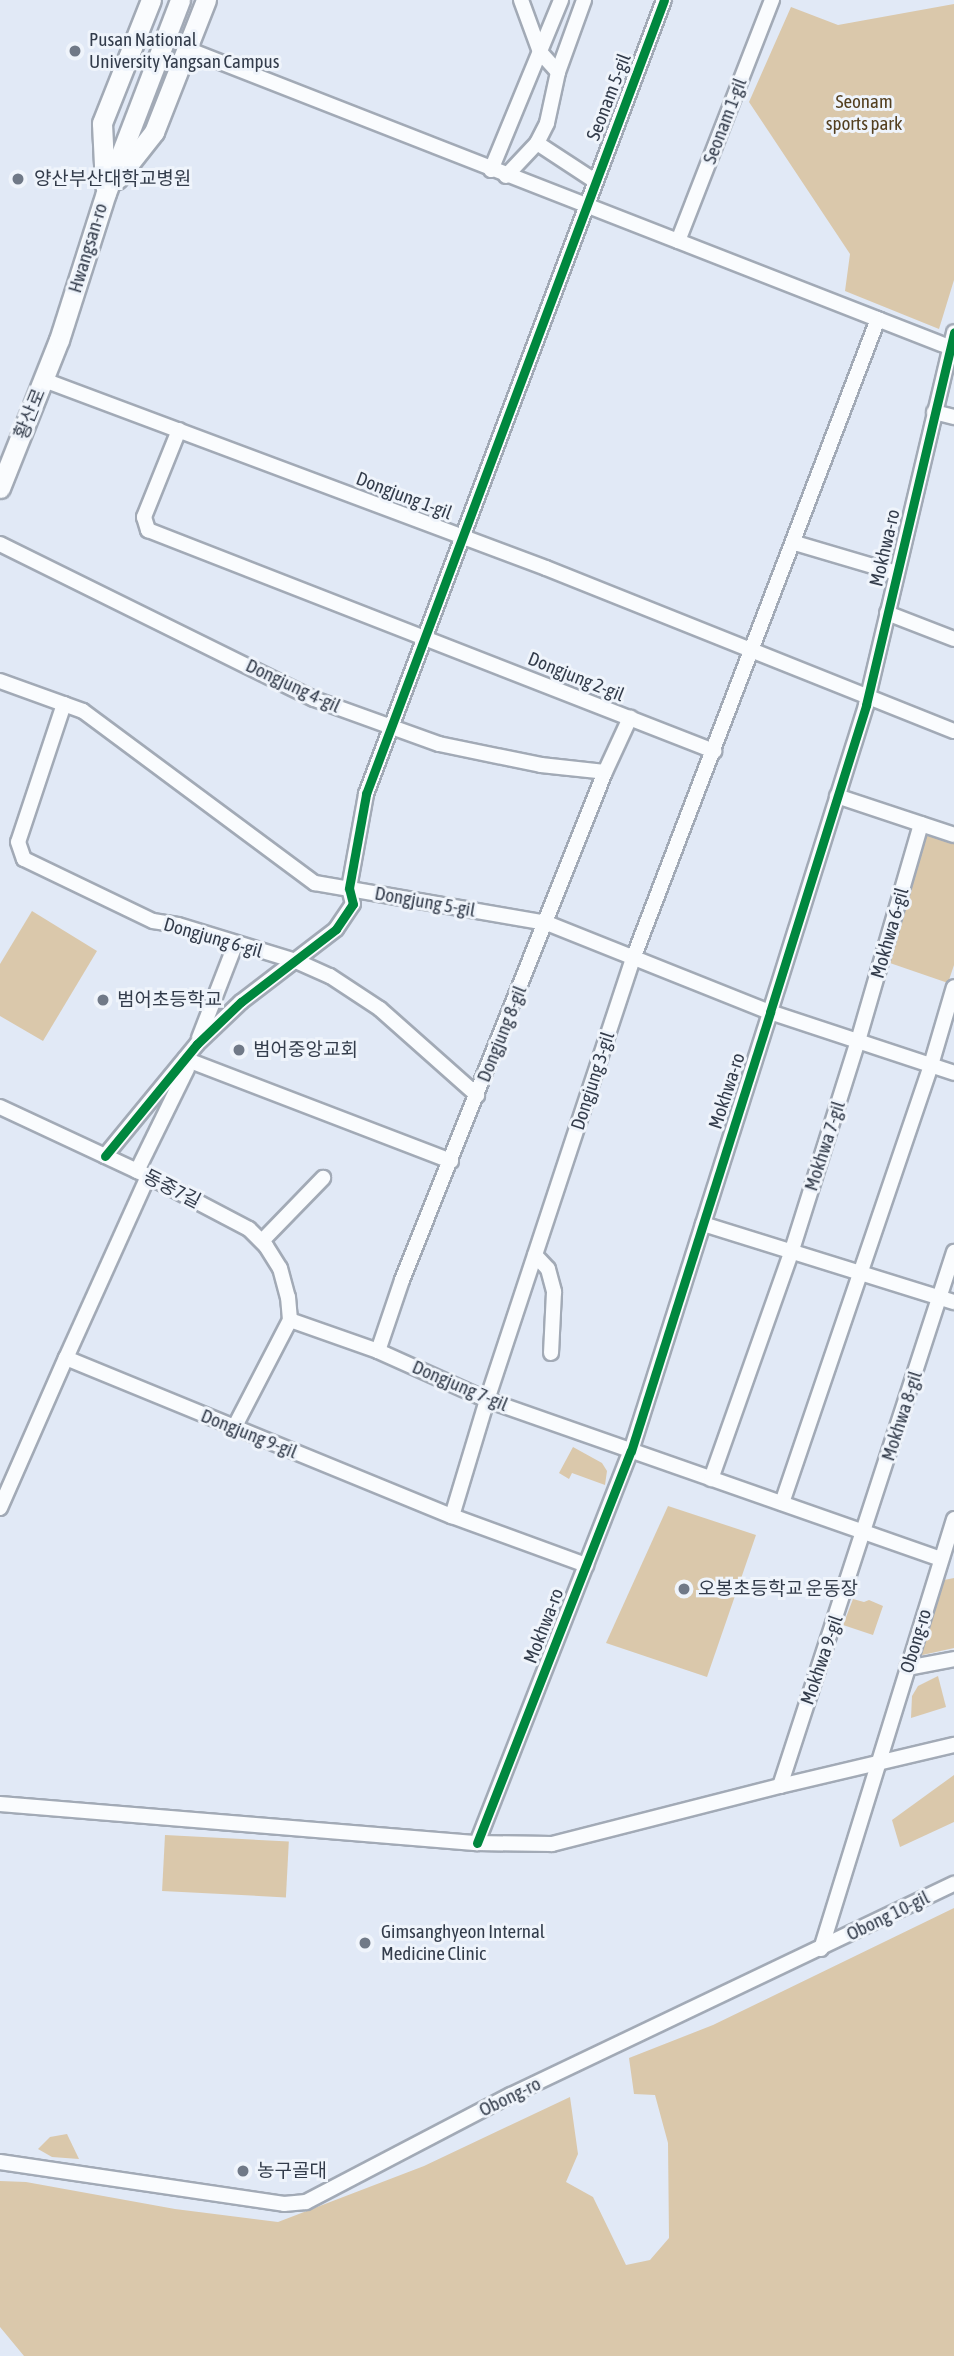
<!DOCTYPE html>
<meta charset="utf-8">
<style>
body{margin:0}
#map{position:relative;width:954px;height:2356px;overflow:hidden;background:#e1e9f6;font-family:"Asap Condensed","Noto Sans KR",sans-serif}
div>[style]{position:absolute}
.green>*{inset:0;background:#dac8ab;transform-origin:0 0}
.roads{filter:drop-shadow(2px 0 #a2aab6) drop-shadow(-2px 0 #a2aab6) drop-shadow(0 2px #a2aab6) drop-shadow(0 -2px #a2aab6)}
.street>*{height:14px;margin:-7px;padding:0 7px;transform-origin:7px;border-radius:7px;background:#fafcfe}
.secondary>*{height:19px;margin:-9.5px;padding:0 9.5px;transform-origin:9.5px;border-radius:9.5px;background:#fafcfe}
.cycleway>*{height:9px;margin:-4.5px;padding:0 4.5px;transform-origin:4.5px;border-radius:4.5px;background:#00873e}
.dots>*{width:19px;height:19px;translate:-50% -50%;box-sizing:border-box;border:4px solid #eff4fb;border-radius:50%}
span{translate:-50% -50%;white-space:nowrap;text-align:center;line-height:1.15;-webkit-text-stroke:6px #eff4fb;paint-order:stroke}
.poi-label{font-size:19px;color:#333c4b}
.left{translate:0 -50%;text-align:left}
.street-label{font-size:19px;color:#333c4b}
.park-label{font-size:19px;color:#533f1f}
</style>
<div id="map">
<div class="green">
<i style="clip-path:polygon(954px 4px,954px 280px,939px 329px,845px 291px,850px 254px,749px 102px,791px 7px,838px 25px)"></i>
<i style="clip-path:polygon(926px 832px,954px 842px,954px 965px,948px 983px,887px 962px)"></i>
<i style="clip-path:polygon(32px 911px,97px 951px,43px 1041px,0 1016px,0 964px)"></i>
<i style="clip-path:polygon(573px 1447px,602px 1463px,607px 1471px,605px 1485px,572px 1473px,569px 1479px,559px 1473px)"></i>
<i style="clip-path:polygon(668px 1506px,756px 1535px,707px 1677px,606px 1643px)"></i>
<i style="clip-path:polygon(954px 1578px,954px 1648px,918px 1656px,944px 1580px)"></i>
<i style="clip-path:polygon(853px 1599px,864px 1602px,869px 1600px,883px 1606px,873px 1635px,843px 1625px)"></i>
<i style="clip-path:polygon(938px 1676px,946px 1707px,911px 1718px,912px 1696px,918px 1686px)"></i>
<i style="clip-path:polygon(954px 1775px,954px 1822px,900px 1847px,892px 1820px)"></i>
<i style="left:165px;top:1835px;width:124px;height:56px;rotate:3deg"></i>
<i style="clip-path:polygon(954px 1908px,954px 2356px,24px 2356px,0 2327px,0 2181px,26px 2182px,175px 2209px,278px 2222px,424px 2166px,570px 2097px,578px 2154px,566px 2182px,593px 2197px,626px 2265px,650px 2260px,669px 2238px,668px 2143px,655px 2095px,634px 2094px,629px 2058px,713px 2025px)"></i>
<i style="clip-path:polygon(67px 2134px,79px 2159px,52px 2157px,38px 2149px,50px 2137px)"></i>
</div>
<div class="roads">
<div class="street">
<i style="left:521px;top:0;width:55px;rotate:69.9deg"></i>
<i style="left:540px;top:52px;width:27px;rotate:48deg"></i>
<i style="left:187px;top:49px;width:818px;rotate:21.36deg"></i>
<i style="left:537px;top:143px;width:69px;rotate:33.2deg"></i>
<i style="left:491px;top:170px;width:184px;rotate:-67.6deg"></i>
<i style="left:506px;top:176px;width:45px;rotate:-46.8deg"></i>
<i style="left:537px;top:143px;width:22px;rotate:-63deg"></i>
<i style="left:547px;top:123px;width:52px;rotate:-77.8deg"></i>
<i style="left:558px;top:72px;width:77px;rotate:-70.1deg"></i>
<i style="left:678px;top:241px;width:259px;rotate:-68.7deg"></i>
<i style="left:44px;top:380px;width:536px;rotate:20.53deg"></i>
<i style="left:546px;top:568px;width:439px;rotate:21.8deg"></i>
<i style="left:934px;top:412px;width:21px;rotate:14deg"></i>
<i style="left:179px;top:430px;width:94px;rotate:111.9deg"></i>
<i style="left:144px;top:517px;width:14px;rotate:73deg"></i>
<i style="left:148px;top:530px;width:608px;rotate:21.33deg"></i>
<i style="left:795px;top:543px;width:105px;rotate:16.5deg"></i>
<i style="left:0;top:544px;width:350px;rotate:26.3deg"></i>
<i style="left:314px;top:699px;width:133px;rotate:19.8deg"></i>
<i style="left:439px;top:744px;width:104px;rotate:11.6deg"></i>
<i style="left:541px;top:765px;width:64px;rotate:6.2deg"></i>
<i style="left:887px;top:613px;width:72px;rotate:21.2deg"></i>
<i style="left:0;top:681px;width:88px;rotate:19.9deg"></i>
<i style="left:83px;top:711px;width:289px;rotate:36.6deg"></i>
<i style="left:315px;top:883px;width:235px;rotate:9.8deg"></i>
<i style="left:547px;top:923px;width:240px;rotate:21.8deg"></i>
<i style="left:770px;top:1012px;width:194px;rotate:18.3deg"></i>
<i style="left:64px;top:704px;width:145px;rotate:108.4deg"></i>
<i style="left:18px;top:842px;width:18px;rotate:71deg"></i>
<i style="left:24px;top:859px;width:143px;rotate:25.7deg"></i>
<i style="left:153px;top:921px;width:25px;rotate:9deg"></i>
<i style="left:178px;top:925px;width:123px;rotate:17deg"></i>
<i style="left:296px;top:961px;width:37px;rotate:24deg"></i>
<i style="left:330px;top:976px;width:60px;rotate:33.4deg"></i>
<i style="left:380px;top:1009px;width:130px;rotate:41.6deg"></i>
<i style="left:837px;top:796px;width:123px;rotate:18.4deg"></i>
<i style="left:199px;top:1038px;width:100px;rotate:-68.8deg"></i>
<i style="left:185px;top:1059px;width:285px;rotate:21deg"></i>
<i style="left:0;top:1107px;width:163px;rotate:25deg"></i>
<i style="left:148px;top:1176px;width:114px;rotate:27.7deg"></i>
<i style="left:249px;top:1229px;width:24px;rotate:45deg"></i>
<i style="left:266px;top:1246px;width:26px;rotate:58deg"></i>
<i style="left:280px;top:1268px;width:30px;rotate:75deg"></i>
<i style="left:288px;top:1297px;width:23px;rotate:85deg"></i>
<i style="left:105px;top:1156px;width:145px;rotate:-50.6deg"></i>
<i style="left:197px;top:1044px;width:61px;rotate:-43.7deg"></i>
<i style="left:241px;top:1002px;width:120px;rotate:-37.5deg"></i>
<i style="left:336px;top:929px;width:30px;rotate:-56deg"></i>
<i style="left:353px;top:904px;width:16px;rotate:-104deg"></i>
<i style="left:349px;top:888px;width:96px;rotate:-79.7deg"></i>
<i style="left:366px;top:794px;width:848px;rotate:-69.43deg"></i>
<i style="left:137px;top:1171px;width:114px;rotate:-63.9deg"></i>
<i style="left:703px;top:1224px;width:263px;rotate:17.3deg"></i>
<i style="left:262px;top:1241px;width:88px;rotate:-45.9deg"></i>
<i style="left:535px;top:1255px;width:19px;rotate:47deg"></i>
<i style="left:548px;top:1269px;width:24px;rotate:75deg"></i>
<i style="left:554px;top:1292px;width:61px;rotate:92.8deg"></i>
<i style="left:290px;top:1320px;width:93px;rotate:19.4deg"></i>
<i style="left:378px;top:1351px;width:120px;rotate:24.2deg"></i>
<i style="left:487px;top:1400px;width:481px;rotate:19.3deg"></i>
<i style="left:378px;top:1351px;width:75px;rotate:-71.3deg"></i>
<i style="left:402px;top:1280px;width:547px;rotate:-68.22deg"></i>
<i style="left:605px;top:772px;width:60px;rotate:-65.2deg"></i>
<i style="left:66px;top:1358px;width:200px;rotate:-65.7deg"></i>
<i style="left:234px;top:1428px;width:122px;rotate:-62.6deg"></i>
<i style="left:711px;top:1479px;width:243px;rotate:-70.5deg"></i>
<i style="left:792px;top:1250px;width:219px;rotate:-72.5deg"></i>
<i style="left:858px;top:1041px;width:226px;rotate:-73.8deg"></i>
<i style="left:782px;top:1503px;width:463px;rotate:-71.2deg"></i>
<i style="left:931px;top:1065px;width:81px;rotate:-73.6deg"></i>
<i style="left:0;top:1508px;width:164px;rotate:-66.3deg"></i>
<i style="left:66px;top:1358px;width:417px;rotate:22.3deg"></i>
<i style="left:452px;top:1516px;width:143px;rotate:20.1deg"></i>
<i style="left:452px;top:1516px;width:121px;rotate:-73.2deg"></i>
<i style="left:487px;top:1400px;width:468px;rotate:-71.7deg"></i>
<i style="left:634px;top:956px;width:682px;rotate:-69.04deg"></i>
<i style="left:907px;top:1668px;width:48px;rotate:-10.8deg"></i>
<i style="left:780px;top:1786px;width:562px;rotate:-71.95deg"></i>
<i style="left:0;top:1804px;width:479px;rotate:4.7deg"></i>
<i style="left:477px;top:1843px;width:75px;rotate:0.8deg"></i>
<i style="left:552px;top:1844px;width:235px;rotate:-14.3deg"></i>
<i style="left:780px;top:1786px;width:179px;rotate:-13.3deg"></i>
<i style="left:477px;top:1843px;width:421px;rotate:-68.6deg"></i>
<i style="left:631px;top:1451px;width:460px;rotate:-72.4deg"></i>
<i style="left:770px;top:1012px;width:322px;rotate:-72.6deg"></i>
<i style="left:866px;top:705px;width:383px;rotate:-76.7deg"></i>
<i style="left:821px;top:1949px;width:450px;rotate:-72.8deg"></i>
<i style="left:0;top:2162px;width:287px;rotate:8.4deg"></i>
<i style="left:284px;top:2204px;width:22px;rotate:-5deg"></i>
<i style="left:306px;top:2202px;width:231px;rotate:-27.6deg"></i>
<i style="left:511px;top:2095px;width:491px;rotate:-25.5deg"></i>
</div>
<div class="secondary">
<i style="left:117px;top:179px;width:60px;rotate:-51.8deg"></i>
<i style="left:154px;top:132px;width:142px;rotate:-68.5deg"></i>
<i style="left:105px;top:185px;width:62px;rotate:-92.8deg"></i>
<i style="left:102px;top:123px;width:132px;rotate:-68.3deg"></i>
<i style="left:0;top:488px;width:159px;rotate:-68.3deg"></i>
<i style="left:59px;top:340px;width:154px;rotate:-72.3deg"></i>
<i style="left:106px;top:193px;width:207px;rotate:-69deg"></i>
</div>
</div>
<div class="cycleway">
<i style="left:105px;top:1156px;width:145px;rotate:-50.6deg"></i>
<i style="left:197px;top:1044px;width:61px;rotate:-43.7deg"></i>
<i style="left:241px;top:1002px;width:120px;rotate:-37.5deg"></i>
<i style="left:336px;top:929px;width:30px;rotate:-56deg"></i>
<i style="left:353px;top:904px;width:16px;rotate:-104deg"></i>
<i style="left:349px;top:888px;width:96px;rotate:-79.7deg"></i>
<i style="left:366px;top:794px;width:848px;rotate:-69.43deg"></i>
<i style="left:477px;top:1843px;width:421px;rotate:-68.6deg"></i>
<i style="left:631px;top:1451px;width:460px;rotate:-72.4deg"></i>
<i style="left:770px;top:1012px;width:322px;rotate:-72.6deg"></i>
<i style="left:866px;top:705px;width:383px;rotate:-76.7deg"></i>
</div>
<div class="dots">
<i style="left:75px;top:51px;background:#707987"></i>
<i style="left:18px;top:179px;background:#707987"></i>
<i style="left:103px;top:1000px;background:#707987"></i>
<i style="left:239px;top:1050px;background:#707987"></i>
<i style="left:684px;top:1589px;background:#707987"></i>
<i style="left:365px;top:1943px;background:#707987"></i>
<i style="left:243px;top:2171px;background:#707987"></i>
</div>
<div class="poi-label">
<span class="left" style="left:89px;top:51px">Pusan National<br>University Yangsan Campus</span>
<span class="left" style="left:34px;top:179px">양산부산대학교병원</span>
<span class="left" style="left:117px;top:1000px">범어초등학교</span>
<span class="left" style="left:253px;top:1050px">범어중앙교회</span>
<span class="left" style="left:698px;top:1589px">오봉초등학교 운동장</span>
<span class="left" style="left:381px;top:1943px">Gimsanghyeon Internal<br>Medicine Clinic</span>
<span class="left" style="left:257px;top:2171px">농구골대</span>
</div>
<div class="street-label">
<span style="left:609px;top:97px;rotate:-69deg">Seonam 5-gil</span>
<span style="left:725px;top:121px;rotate:-69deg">Seonam 1-gil</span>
<span style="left:88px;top:248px;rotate:-73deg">Hwangsan-ro</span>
<span style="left:30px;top:414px;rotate:-68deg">황산로</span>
<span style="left:404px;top:496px;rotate:21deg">Dongjung 1-gil</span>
<span style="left:885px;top:548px;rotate:-77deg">Mokhwa-ro</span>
<span style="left:576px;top:677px;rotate:22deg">Dongjung 2-gil</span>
<span style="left:293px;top:686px;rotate:25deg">Dongjung 4-gil</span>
<span style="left:425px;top:902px;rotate:10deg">Dongjung 5-gil</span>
<span style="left:890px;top:933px;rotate:-74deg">Mokhwa 6-gil</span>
<span style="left:213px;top:938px;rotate:16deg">Dongjung 6-gil</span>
<span style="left:502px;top:1034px;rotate:-68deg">Dongjung 8-gil</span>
<span style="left:593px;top:1081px;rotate:-72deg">Dongjung 3-gil</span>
<span style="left:727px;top:1091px;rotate:-72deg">Mokhwa-ro</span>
<span style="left:825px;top:1146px;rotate:-72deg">Mokhwa 7-gil</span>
<span style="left:172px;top:1189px;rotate:27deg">동중7길</span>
<span style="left:460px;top:1386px;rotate:23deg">Dongjung 7-gil</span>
<span style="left:902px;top:1416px;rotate:-72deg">Mokhwa 8-gil</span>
<span style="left:249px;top:1434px;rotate:22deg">Dongjung 9-gil</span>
<span style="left:544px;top:1626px;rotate:-69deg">Mokhwa-ro</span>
<span style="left:916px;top:1641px;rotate:-73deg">Obong-ro</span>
<span style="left:822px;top:1660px;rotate:-71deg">Mokhwa 9-gil</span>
<span style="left:888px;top:1916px;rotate:-26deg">Obong 10-gil</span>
<span style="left:510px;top:2097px;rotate:-26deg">Obong-ro</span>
</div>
<div class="park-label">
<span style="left:864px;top:113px">Seonam<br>sports park</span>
</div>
</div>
